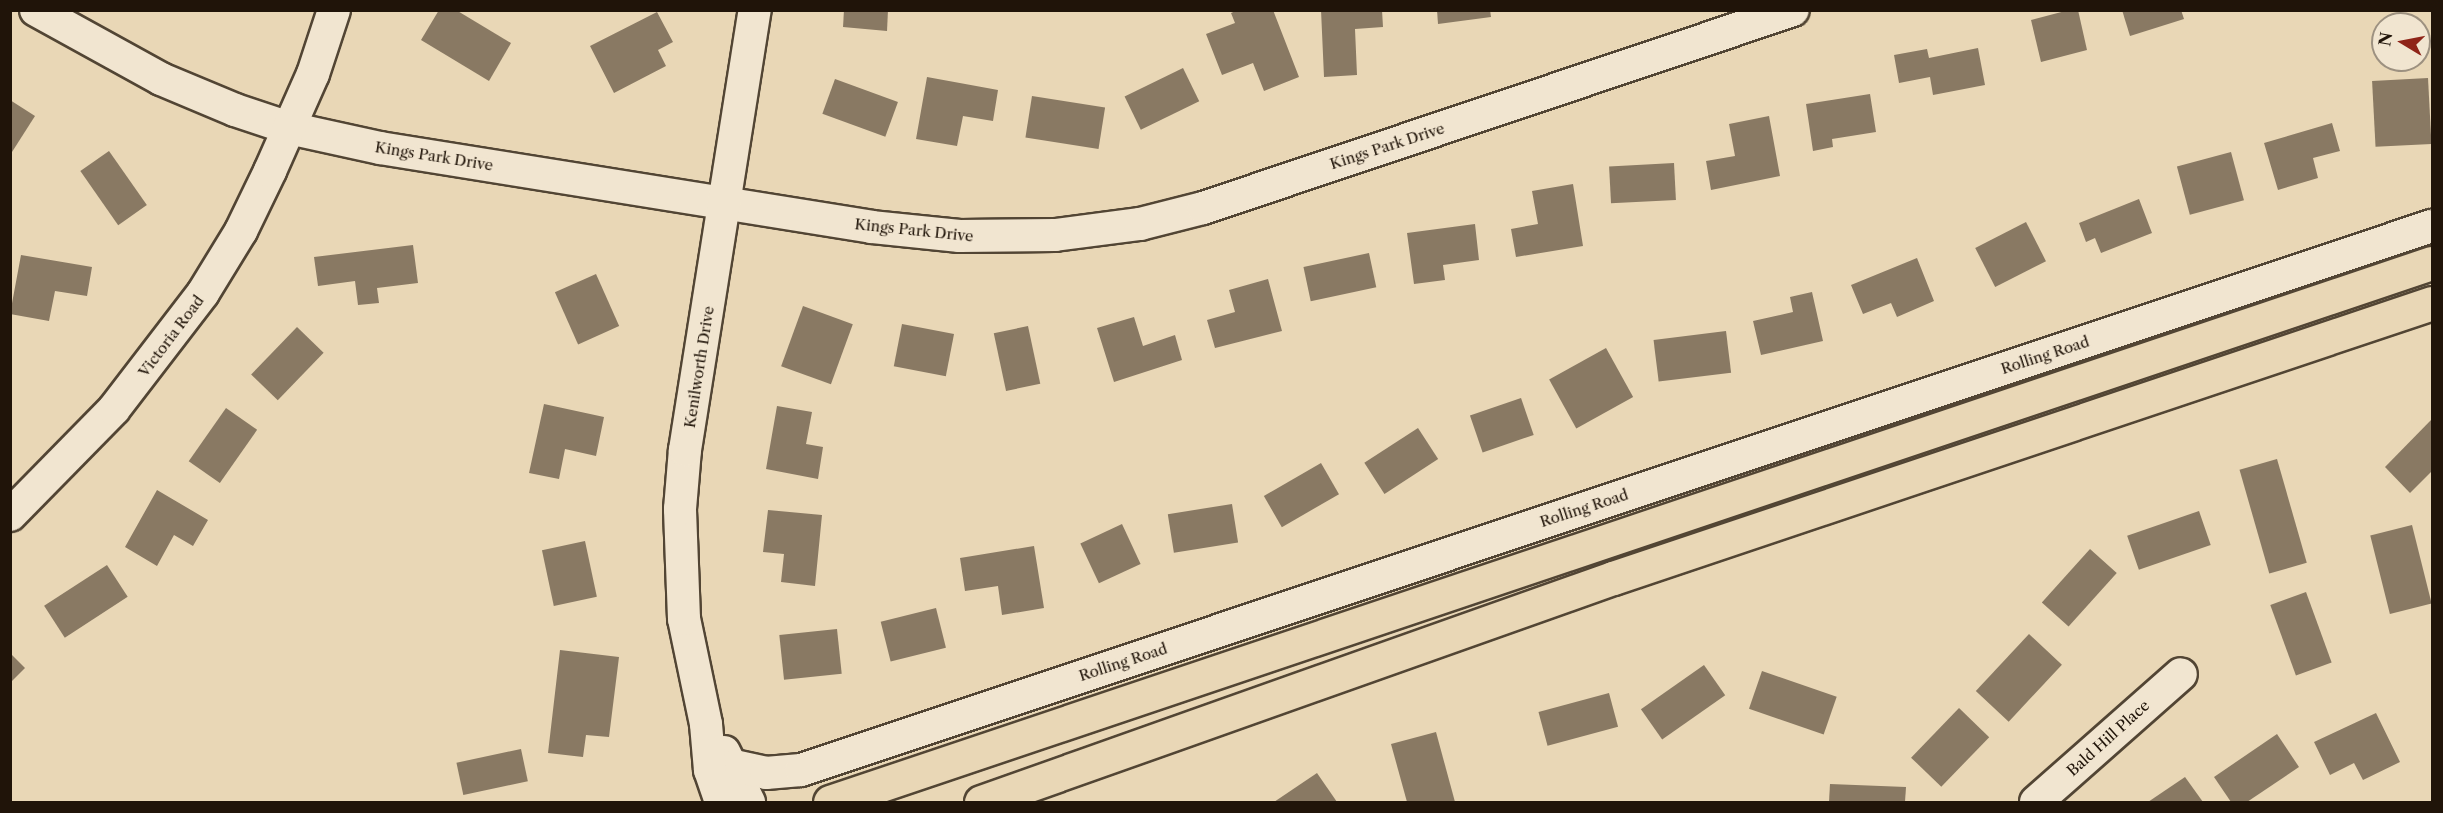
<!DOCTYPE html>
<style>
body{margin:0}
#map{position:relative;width:2443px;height:813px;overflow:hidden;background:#e9d7b6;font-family:"Libre Caslon Text",serif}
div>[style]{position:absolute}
.building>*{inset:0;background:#897963;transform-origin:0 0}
.roads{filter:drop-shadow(2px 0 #524534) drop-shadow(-2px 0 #524534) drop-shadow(0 2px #524534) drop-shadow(0 -2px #524534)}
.minor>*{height:32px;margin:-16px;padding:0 16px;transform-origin:16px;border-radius:16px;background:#f1e5d0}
.major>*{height:33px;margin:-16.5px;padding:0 16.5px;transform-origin:16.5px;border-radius:16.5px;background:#e9d7b6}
span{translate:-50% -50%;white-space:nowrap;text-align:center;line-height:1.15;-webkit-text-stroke:4.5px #f1e5d0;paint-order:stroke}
.street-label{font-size:15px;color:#201409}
.frame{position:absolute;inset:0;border:12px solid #201409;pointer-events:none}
.north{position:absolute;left:2371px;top:12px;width:60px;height:60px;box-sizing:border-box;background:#f1e5d0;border:2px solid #9d9180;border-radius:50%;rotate:280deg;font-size:16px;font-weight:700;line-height:24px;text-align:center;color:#201409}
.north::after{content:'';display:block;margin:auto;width:21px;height:27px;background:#8f2418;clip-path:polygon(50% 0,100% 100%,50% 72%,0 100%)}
</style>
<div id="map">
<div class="building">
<i style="clip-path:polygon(439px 10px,456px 10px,511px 43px,489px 81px,421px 40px)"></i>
<i style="clip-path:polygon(844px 10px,888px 10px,887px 31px,843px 27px)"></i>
<i style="clip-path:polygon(1238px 10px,1273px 10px,1299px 77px,1264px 91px,1253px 63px,1222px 75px,1206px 34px,1235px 23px,1231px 13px)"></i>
<i style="clip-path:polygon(1321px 10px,1382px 10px,1383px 27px,1355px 29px,1357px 75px,1324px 77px)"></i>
<i style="clip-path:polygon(1437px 10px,1490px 10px,1491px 17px,1438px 24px)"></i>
<i style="clip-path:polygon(2069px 10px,2078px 10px,2087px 50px,2041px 62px,2031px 20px)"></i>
<i style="clip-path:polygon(2122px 10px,2181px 10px,2184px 19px,2130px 36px)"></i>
<i style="clip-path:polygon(657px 12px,673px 42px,658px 50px,666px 66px,614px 93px,590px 46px)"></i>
<i style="clip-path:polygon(1978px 48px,1985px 85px,1933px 95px,1930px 77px,1899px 83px,1894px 55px,1927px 49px,1929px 58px)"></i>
<i style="left:1183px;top:68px;width:37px;height:65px;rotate:64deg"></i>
<i style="clip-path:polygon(927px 77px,998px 90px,993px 121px,963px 116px,957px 146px,916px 139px)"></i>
<i style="left:2428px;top:78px;width:66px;height:56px;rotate:87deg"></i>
<i style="left:835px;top:79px;width:67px;height:37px;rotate:20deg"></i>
<i style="clip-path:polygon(1870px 94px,1876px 132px,1832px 139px,1833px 147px,1813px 151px,1806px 104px)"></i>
<i style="left:1032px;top:96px;width:74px;height:42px;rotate:9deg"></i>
<i style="clip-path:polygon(10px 100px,35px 116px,12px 152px,10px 150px)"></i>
<i style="clip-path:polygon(1769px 116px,1780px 176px,1711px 190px,1706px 161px,1735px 156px,1729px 124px)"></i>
<i style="clip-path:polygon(2332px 123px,2340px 151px,2313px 158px,2318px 178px,2278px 190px,2264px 143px)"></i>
<i style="left:109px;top:151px;width:66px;height:35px;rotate:55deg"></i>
<i style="left:2231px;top:152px;width:50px;height:56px;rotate:75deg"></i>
<i style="left:1674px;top:163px;width:37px;height:65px;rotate:87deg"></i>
<i style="clip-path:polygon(1573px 184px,1583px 246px,1516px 257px,1511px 229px,1538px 224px,1532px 191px)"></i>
<i style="clip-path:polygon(2139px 199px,2152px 233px,2101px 253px,2095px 238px,2086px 242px,2079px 223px)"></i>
<i style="left:2026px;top:222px;width:44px;height:57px;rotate:63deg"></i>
<i style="clip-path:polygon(1475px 224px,1479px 260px,1443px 265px,1445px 280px,1414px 284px,1407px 233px)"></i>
<i style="clip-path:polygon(413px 245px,418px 283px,377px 288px,379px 303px,358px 305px,355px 281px,318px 286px,314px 257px)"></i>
<i style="left:1369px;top:253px;width:35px;height:67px;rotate:78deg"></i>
<i style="clip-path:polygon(21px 255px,92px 267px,87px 296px,55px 291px,49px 321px,10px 314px)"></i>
<i style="clip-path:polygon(1917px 258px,1934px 301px,1897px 317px,1891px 303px,1863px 314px,1851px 285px)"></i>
<i style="left:596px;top:274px;width:57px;height:45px;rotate:66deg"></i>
<i style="clip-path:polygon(1268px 279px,1282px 331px,1215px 348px,1207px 320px,1235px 312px,1229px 290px)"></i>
<i style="clip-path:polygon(1812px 292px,1823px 341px,1761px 355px,1753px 321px,1793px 312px,1790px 297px)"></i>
<i style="left:803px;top:306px;width:53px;height:64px;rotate:20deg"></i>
<i style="clip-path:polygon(1134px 317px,1143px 346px,1175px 335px,1182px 360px,1114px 382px,1097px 328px)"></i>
<i style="left:902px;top:324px;width:53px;height:43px;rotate:11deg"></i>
<i style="left:1028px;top:326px;width:59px;height:35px;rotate:78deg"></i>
<i style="left:297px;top:327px;width:37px;height:66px;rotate:44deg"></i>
<i style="left:1726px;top:331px;width:42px;height:73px;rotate:83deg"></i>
<i style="left:1606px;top:348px;width:56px;height:65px;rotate:61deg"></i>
<i style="left:1521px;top:398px;width:39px;height:54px;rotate:71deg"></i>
<i style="clip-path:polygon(544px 404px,604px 417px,596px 456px,565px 449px,559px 479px,529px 473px)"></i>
<i style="clip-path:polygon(777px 406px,812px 412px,806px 444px,823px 447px,818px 479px,766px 469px)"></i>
<i style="left:226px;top:408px;width:38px;height:65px;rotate:35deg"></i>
<i style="clip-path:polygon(2432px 419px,2432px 471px,2410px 493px,2385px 467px)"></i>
<i style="left:1418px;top:428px;width:37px;height:64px;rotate:57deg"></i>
<i style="left:2277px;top:459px;width:108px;height:39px;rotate:74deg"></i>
<i style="left:1321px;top:463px;width:36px;height:66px;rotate:60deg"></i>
<i style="clip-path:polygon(157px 490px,208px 520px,193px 546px,174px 535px,157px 566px,125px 547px)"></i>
<i style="left:1232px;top:504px;width:39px;height:65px;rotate:81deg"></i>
<i style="clip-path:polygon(768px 510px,822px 515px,815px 586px,781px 582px,784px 554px,763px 552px)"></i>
<i style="left:2199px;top:511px;width:36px;height:76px;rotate:71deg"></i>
<i style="left:1122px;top:524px;width:44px;height:46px;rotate:65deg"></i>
<i style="left:2412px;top:525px;width:81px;height:43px;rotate:76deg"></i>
<i style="left:585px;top:541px;width:57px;height:44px;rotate:78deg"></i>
<i style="clip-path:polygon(1034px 546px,1044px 608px,1002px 615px,998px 586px,965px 591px,960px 558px)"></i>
<i style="left:2090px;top:549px;width:36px;height:72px;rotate:42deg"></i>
<i style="left:107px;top:565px;width:38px;height:75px;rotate:57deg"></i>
<i style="left:2306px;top:592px;width:75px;height:38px;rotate:70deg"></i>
<i style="left:936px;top:608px;width:41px;height:57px;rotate:76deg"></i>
<i style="left:837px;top:629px;width:45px;height:58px;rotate:84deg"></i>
<i style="left:2029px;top:634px;width:45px;height:78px;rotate:43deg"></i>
<i style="clip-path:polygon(560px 650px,619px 657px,609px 737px,586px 735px,583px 757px,548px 753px)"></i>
<i style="clip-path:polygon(10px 653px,25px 668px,10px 683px)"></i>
<i style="left:1704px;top:665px;width:37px;height:77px;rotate:55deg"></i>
<i style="left:1762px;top:671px;width:79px;height:40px;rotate:19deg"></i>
<i style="left:1609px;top:693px;width:35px;height:73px;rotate:75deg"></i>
<i style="left:1959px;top:708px;width:42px;height:69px;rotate:44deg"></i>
<i style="clip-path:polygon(2376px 713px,2400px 762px,2363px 780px,2354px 763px,2330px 775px,2314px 742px)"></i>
<i style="clip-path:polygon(1436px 732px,1455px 802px,1407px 802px,1391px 744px)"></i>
<i style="clip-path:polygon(2277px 734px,2299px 767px,2247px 802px,2231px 802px,2214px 777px)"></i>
<i style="left:521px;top:749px;width:33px;height:66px;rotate:78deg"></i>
<i style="clip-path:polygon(1317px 773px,1337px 802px,1274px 802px)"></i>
<i style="clip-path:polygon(2185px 777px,2203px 802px,2148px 802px)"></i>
<i style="clip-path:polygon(1830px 784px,1906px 787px,1905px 802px,1829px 802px)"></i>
</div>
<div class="roads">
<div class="minor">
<i style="left:36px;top:10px;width:143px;rotate:28.9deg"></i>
<i style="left:161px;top:79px;width:80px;rotate:22.7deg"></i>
<i style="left:235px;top:110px;width:57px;rotate:18.4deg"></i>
<i style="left:289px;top:128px;width:93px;rotate:12.4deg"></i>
<i style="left:380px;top:148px;width:497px;rotate:9.1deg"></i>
<i style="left:871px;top:227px;width:89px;rotate:5.8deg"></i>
<i style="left:960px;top:236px;width:95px;rotate:-0.6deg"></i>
<i style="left:1055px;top:235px;width:86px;rotate:-7.4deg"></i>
<i style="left:1140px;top:224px;width:65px;rotate:-14.3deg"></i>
<i style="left:1203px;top:208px;width:622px;rotate:-18.55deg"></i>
<i style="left:10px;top:515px;width:148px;rotate:-45.5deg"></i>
<i style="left:114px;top:409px;width:146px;rotate:-52.5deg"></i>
<i style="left:203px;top:293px;width:73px;rotate:-58.5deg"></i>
<i style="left:241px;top:231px;width:67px;rotate:-64.2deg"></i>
<i style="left:270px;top:171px;width:106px;rotate:-66.1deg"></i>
<i style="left:313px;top:74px;width:67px;rotate:-71.8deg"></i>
<i style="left:724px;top:752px;width:56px;rotate:63.4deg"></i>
<i style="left:734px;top:766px;width:33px;rotate:12deg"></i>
<i style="left:766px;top:773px;width:35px;rotate:-5deg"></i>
<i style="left:801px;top:770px;width:1719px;rotate:-18.45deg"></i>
<i style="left:721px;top:802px;width:34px;rotate:-109deg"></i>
<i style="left:710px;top:770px;width:46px;rotate:-95deg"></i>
<i style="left:706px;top:724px;width:107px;rotate:-101.8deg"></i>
<i style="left:684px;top:619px;width:110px;rotate:-92.1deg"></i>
<i style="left:680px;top:509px;width:59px;rotate:-85.2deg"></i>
<i style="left:685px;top:450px;width:446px;rotate:-81deg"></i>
<i style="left:2036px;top:802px;width:193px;rotate:-41.4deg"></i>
</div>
<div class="major">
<i style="left:830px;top:802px;width:1690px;rotate:-18.6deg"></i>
<i style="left:981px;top:802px;width:671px;rotate:-19.52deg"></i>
<i style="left:1613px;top:578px;width:864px;rotate:-18.56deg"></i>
</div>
</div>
<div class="street-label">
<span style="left:1387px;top:146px;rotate:-18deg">Kings Park Drive</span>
<span style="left:434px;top:156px;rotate:9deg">Kings Park Drive</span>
<span style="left:914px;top:230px;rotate:6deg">Kings Park Drive</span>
<span style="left:171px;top:336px;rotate:-53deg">Victoria Road</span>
<span style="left:2045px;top:355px;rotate:-18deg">Rolling Road</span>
<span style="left:699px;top:367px;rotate:-81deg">Kenilworth Drive</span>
<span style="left:1584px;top:508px;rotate:-18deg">Rolling Road</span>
<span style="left:1123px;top:662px;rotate:-18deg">Rolling Road</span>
<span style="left:2108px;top:738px;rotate:-42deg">Bald Hill Place</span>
</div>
<div class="frame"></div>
<div class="north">N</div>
</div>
